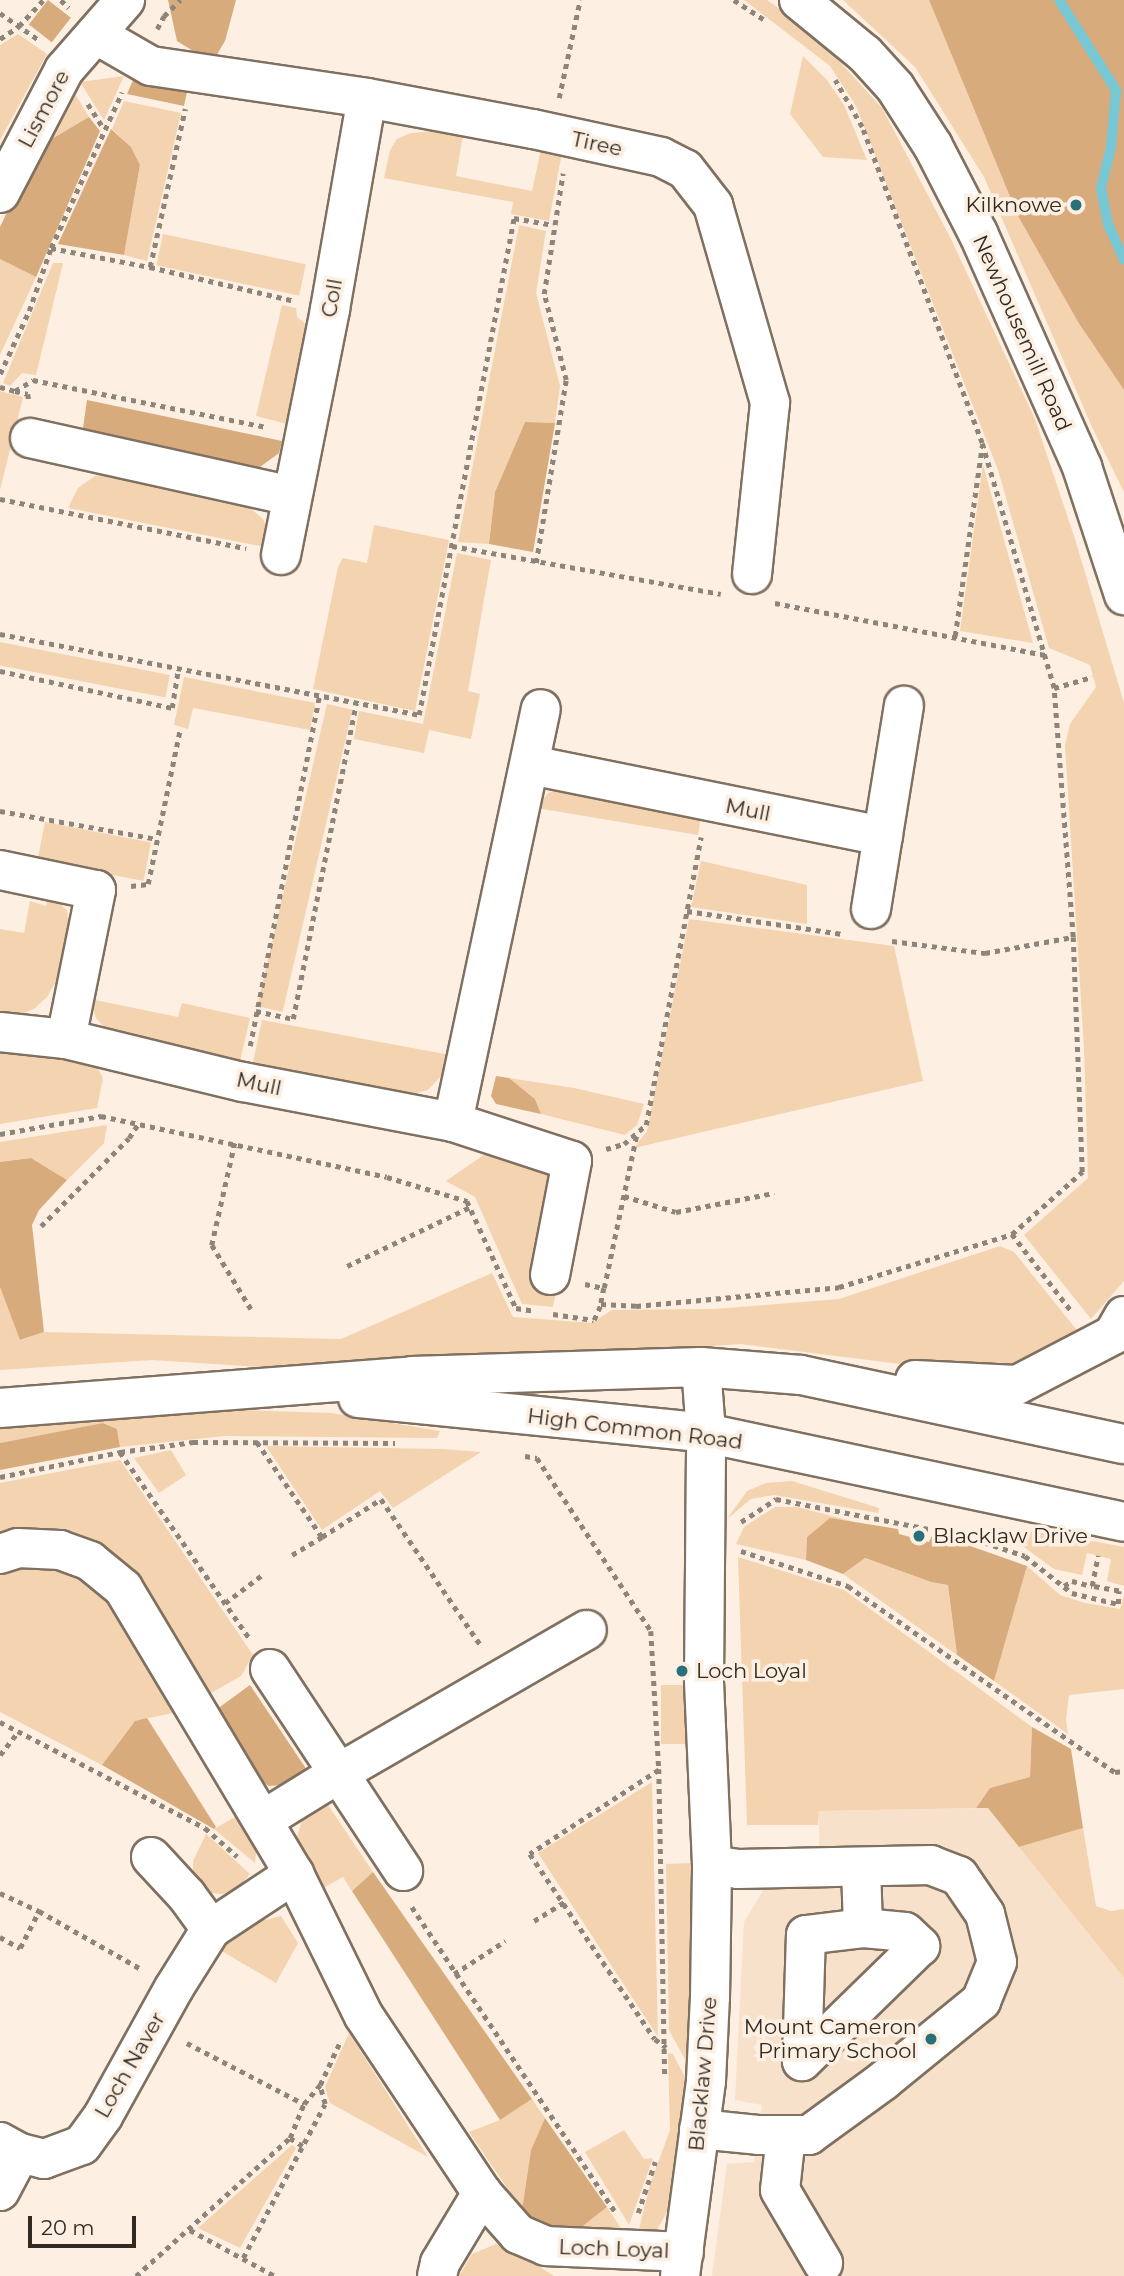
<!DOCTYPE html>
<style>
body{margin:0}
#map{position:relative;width:1124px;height:2276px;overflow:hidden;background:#fdefe1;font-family:Montserrat,sans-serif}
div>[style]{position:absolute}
.built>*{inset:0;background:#f8e1ca}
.green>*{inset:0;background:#f4d3b1;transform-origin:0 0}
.forest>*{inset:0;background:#d7ab7c;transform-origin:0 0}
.stream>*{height:10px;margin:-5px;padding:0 5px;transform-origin:5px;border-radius:5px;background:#77c8d4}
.path>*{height:4.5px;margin-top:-2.25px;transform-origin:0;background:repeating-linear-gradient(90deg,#8e847a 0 5px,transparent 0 10px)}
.roads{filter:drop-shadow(2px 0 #7f7060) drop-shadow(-2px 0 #7f7060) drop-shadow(0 2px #7f7060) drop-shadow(0 -2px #7f7060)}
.minor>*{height:38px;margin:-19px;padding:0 19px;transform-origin:19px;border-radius:19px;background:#fff}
.dots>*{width:19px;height:19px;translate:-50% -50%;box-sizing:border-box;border:4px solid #fdefe1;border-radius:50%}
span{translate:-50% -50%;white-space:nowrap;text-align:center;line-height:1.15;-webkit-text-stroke:7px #fdefe1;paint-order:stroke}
.street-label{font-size:21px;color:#302a23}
.poi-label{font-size:21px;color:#302a23}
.right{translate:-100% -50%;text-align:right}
.left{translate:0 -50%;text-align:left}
.scale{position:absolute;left:28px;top:2216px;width:108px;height:32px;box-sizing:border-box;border:4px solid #302a23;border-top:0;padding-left:9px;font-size:21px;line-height:24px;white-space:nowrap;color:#302a23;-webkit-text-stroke:5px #fdefe1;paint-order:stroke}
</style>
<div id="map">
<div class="built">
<i style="clip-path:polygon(988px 1808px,1124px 1978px,1124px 2276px,712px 2276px,727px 2164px,754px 2162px,762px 2105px,735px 2100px,744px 1922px,764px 1889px,819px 1887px,819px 1811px)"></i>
</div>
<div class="green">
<i style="clip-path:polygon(744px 0,767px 0,792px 18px,839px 61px,882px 108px,951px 239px,1035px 419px,1075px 539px,1124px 703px,1124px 1281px,1091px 1319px,1024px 1235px,1088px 1178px,1084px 1048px,1065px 745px,1070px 724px,1096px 687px,1090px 665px,1049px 648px,998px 470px,856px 106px,830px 66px)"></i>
<i style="clip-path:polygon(843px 0,929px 0,1018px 216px,1078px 322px,1124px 390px,1124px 492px,1092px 427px,984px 177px,915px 67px)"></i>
<i style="clip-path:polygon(18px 34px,47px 54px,0 140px,0 45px)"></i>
<i style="clip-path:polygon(803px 56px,827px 80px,844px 105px,867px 160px,823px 157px,790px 114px)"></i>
<i style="clip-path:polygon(124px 76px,104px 120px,80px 82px)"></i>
<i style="clip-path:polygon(72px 89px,89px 117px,38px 147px)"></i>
<i style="clip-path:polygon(124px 101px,181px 113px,147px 261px,124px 255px,140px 165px,131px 147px,112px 129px)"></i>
<i style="clip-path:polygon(434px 131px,463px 135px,456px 176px,532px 191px,541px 149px,562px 153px,549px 221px,511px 214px,513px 202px,384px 178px,390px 150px,397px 139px,411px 133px)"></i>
<i style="clip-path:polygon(519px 225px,546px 231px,536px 293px,560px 386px,555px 423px,525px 422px,495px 492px,489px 544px,458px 542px)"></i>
<i style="left:163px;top:234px;width:146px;height:32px;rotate:12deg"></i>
<i style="clip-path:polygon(0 259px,36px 277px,0 355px)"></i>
<i style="clip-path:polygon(53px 263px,63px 263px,36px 375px,22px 373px,10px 386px,3px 383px)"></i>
<i style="clip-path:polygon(282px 305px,296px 308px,297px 317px,307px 325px,287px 424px,256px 416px)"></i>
<i style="clip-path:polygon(0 391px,23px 397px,0 490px)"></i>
<i style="clip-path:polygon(983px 465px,1033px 643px,960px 631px)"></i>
<i style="clip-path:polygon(110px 474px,243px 502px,263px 519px,268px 532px,265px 547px,68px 508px,78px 488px,95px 476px)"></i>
<i style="clip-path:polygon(374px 525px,449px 540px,415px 711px,313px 689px,338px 567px,343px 558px,367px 563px)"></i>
<i style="clip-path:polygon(457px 553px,491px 560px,468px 691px,480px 694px,471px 739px,429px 730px,424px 753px,354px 739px,359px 711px,423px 724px)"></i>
<i style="left:0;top:642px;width:173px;height:23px;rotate:11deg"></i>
<i style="clip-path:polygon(184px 677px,315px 703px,310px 730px,193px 708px,188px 729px,174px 725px)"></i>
<i style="left:327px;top:704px;width:26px;height:310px;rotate:13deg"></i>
<i style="clip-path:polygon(567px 787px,701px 816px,698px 835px,537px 808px,548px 793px)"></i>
<i style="left:45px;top:822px;width:108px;height:39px;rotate:11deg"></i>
<i style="clip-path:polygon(701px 861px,807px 885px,807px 924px,691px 907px)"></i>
<i style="clip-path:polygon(49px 894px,67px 910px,70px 930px,61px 973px,47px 997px,34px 1009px,13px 1017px,0 1016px,0 929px,24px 933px,30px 901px,46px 906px)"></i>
<i style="clip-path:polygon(689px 919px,894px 946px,923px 1081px,634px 1148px,647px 1131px)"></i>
<i style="clip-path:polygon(90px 999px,178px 1017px,182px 1003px,250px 1018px,239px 1066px,111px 1035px,96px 1018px)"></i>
<i style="clip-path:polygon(262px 1020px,450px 1055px,447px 1070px,428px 1090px,403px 1097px,252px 1067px)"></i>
<i style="clip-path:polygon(0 1045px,97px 1067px,103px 1078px,97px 1108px,0 1124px)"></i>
<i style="clip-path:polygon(509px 1078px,574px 1088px,644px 1104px,637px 1125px,625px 1135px,541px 1114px,535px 1099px)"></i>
<i style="clip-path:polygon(107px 1125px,104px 1143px,67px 1180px,31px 1158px,0 1162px,0 1142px)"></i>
<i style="clip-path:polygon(491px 1150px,538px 1161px,553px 1179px,557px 1286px,553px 1307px,522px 1304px,475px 1197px,446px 1181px)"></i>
<i style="clip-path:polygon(1000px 1246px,1014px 1252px,1080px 1334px,1040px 1359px,994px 1370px,916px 1366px,740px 1344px,565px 1357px,364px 1365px,261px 1367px,152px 1360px,0 1370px,0 1287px,21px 1340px,44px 1332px,341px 1339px,492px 1273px,513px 1317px,592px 1323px,612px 1310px,714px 1309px,839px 1299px)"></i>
<i style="clip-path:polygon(240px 1410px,331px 1413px,440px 1431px,437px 1438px,225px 1436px,120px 1447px,117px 1429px,104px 1423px,0 1443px,0 1426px,100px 1415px)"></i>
<i style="clip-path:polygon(266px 1446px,443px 1449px,481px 1452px,393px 1508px,380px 1491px,322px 1530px)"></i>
<i style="clip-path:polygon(171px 1450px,186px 1475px,159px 1493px,134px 1458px)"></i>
<i style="clip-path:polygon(120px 1460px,253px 1655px,241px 1676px,204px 1697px,80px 1540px,51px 1529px,0 1537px,0 1483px)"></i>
<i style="clip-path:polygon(792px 1481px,879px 1508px,878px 1513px,774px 1495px,751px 1499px,727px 1519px,747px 1491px,766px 1483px)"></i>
<i style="clip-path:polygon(775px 1507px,797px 1507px,855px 1522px,830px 1519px,807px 1537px,806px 1560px,736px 1544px,744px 1527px)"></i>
<i style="clip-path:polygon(998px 1528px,1061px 1535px,1124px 1547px,1124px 1586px,1107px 1581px,1111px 1559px,1087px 1553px,1082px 1575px,1054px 1569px)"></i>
<i style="clip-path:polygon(738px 1557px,844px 1590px,1032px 1727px,1030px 1777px,990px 1788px,976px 1808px,819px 1811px,818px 1825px,747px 1825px)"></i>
<i style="clip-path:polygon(864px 1558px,931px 1582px,948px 1585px,957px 1655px,843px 1574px)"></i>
<i style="clip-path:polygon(37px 1560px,58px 1564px,107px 1594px,177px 1712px,135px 1721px,102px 1765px,0 1712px,0 1572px)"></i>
<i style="clip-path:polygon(1027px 1566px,1060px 1595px,1085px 1603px,1120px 1609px,1124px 1596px,1124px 1689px,1069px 1695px,1066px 1720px,1068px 1734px,994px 1681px)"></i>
<i style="left:661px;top:1685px;width:27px;height:59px"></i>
<i style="clip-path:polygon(652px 1782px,658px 2037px,538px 1853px)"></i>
<i style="clip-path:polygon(326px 1802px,373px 1872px,352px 1891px,343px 1877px,323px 1888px,309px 1871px,296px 1840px,302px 1820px)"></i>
<i style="clip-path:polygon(240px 1814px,257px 1843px,255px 1863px,214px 1829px)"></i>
<i style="clip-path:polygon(1083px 1828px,1096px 1906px,1111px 1911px,1124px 1909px,1124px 1978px,1019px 1847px)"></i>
<i style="clip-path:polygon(206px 1834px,250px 1874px,238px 1888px,223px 1894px,210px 1893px,193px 1877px,193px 1861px)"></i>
<i style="clip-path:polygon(693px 1863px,692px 1963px,688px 2065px,669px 2030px,666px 1864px)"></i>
<i style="clip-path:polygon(281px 1916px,298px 1943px,276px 1983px,220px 1950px,231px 1935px,249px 1924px)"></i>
<i style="clip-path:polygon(349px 2033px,428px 2157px,330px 2103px,325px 2087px)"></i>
<i style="clip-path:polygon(668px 2053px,673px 2054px,687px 2081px,674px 2199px,657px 2230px,637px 2237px,650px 2185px,670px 2130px)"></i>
<i style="clip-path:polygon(532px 2099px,545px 2118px,531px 2150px,522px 2210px,469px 2132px,500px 2120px)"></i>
<i style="clip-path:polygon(624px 2130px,644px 2159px,653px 2158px,629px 2225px,585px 2152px)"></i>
<i style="clip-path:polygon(292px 2145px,296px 2148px,240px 2248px,198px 2228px)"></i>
<i style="clip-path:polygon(607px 2207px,628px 2239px,574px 2233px)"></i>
<i style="clip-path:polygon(496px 2244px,530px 2261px,554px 2276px,459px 2276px,472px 2254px)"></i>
</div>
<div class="forest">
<i style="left:48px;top:0;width:29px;height:31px;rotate:38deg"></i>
<i style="clip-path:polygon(168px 0,236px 0,225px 41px,216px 56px,198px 54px,177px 41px)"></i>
<i style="clip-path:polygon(929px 0,1124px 0,1124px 390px,1078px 322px,1018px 216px)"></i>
<i style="clip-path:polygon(134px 78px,188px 87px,184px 106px,127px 94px)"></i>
<i style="clip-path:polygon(89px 117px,100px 131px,36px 277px,0 259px,0 227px,38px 147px)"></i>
<i style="clip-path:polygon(111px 129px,131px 147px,140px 165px,124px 255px,58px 244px)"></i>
<i style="clip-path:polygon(87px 400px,282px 441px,279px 453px,260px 467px,245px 471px,88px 437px,83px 428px)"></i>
<i style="clip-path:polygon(525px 422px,555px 423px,533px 552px,489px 544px,495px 492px)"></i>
<i style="clip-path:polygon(496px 1076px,509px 1078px,535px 1099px,541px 1114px,496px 1104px,491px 1096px)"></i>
<i style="clip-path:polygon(31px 1158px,67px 1180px,39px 1210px,32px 1225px,44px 1332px,20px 1340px,0 1287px,0 1162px)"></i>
<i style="clip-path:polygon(103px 1423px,117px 1429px,120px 1447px,0 1470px,0 1443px)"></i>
<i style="clip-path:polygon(830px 1518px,898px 1529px,899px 1534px,929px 1542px,933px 1533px,1027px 1566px,994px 1681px,957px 1655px,948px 1585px,931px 1582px,865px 1558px,843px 1574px,806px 1560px,807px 1537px)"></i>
<i style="clip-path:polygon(250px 1685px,311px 1776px,294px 1784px,269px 1786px,248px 1773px,213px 1712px)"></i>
<i style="clip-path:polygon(147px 1718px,216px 1827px,214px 1829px,102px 1765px,135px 1721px)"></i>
<i style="clip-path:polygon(1032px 1727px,1071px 1749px,1083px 1828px,1019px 1847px,988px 1808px,976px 1808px,990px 1788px,1030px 1777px)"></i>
<i style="clip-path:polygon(373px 1872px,532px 2099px,500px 2120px,352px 1891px)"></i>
<i style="clip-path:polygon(545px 2118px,607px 2207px,574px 2233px,554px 2233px,522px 2210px,531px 2150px)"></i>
</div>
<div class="stream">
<i style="left:1059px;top:0;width:107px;rotate:57.7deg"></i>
<i style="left:1116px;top:90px;width:57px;rotate:95deg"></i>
<i style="left:1111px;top:147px;width:42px;rotate:103.7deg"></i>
<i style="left:1101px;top:188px;width:37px;rotate:79deg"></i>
<i style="left:1108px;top:224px;width:39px;rotate:66deg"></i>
</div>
<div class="path">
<i style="left:61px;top:0;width:11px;rotate:45deg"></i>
<i style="left:734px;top:0;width:37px;rotate:33deg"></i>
<i style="left:0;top:13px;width:47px;rotate:34.7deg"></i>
<i style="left:157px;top:29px;width:15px;rotate:-62deg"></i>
<i style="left:164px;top:16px;width:23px;rotate:-45deg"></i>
<i style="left:0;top:39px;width:23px;rotate:-34deg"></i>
<i style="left:19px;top:26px;width:35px;rotate:-47deg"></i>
<i style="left:559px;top:98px;width:100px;rotate:-77.9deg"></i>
<i style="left:88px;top:104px;width:30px;rotate:57deg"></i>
<i style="left:51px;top:248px;width:101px;rotate:10.9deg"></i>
<i style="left:150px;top:267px;width:149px;rotate:13.2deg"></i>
<i style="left:150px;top:267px;width:162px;rotate:-77.5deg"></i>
<i style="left:0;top:374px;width:69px;rotate:-65.3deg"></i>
<i style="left:29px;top:311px;width:67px;rotate:-70.8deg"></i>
<i style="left:51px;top:248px;width:171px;rotate:-65.5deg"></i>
<i style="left:0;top:387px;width:16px;rotate:15deg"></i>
<i style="left:15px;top:391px;width:21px;rotate:-31deg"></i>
<i style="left:33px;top:380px;width:239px;rotate:11.4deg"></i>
<i style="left:15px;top:391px;width:13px;rotate:13deg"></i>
<i style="left:28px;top:394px;width:8px;rotate:83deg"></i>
<i style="left:0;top:499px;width:251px;rotate:11.3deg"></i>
<i style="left:452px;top:546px;width:273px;rotate:10.1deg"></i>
<i style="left:536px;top:563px;width:185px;rotate:-80.7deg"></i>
<i style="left:566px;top:380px;width:89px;rotate:-104.3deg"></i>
<i style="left:544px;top:294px;width:122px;rotate:-81.1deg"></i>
<i style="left:775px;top:603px;width:275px;rotate:10.9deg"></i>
<i style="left:0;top:634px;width:427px;rotate:10.9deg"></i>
<i style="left:419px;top:715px;width:506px;rotate:-79.18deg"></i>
<i style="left:514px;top:218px;width:40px;rotate:10deg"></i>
<i style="left:955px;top:636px;width:192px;rotate:-81.9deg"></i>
<i style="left:0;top:671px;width:176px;rotate:12.1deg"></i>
<i style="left:172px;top:708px;width:39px;rotate:-81deg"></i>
<i style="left:1054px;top:688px;width:40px;rotate:-16deg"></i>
<i style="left:0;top:811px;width:159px;rotate:10.1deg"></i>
<i style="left:131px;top:886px;width:17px;rotate:-7deg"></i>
<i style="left:148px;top:884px;width:157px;rotate:-78.3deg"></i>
<i style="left:687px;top:911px;width:157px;rotate:8.4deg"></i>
<i style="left:892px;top:941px;width:94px;rotate:7.4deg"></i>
<i style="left:985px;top:953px;width:89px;rotate:-10.3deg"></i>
<i style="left:256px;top:1011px;width:38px;rotate:12deg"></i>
<i style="left:293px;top:1019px;width:322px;rotate:-78.7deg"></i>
<i style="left:250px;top:1046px;width:356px;rotate:-78.8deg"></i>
<i style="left:0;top:1134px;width:103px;rotate:-10.1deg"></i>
<i style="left:101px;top:1116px;width:292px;rotate:12deg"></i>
<i style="left:387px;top:1177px;width:84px;rotate:16.7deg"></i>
<i style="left:467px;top:1201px;width:118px;rotate:65.4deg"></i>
<i style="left:516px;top:1308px;width:18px;rotate:9deg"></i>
<i style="left:235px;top:1143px;width:105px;rotate:102.7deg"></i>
<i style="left:212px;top:1245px;width:75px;rotate:58.6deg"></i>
<i style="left:606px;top:1149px;width:19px;rotate:-16deg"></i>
<i style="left:624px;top:1144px;width:29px;rotate:-41deg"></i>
<i style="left:646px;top:1125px;width:293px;rotate:-79.2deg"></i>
<i style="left:624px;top:1196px;width:54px;rotate:17.1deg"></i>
<i style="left:676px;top:1212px;width:100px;rotate:-11deg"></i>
<i style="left:41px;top:1226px;width:124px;rotate:-45deg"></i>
<i style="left:129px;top:1138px;width:17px;rotate:-57deg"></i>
<i style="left:1012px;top:1234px;width:98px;rotate:52.4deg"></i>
<i style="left:347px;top:1266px;width:136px;rotate:-25.6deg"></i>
<i style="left:585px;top:1284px;width:19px;rotate:12deg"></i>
<i style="left:604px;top:1288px;width:16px;rotate:101deg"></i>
<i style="left:601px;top:1304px;width:35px;rotate:3deg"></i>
<i style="left:636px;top:1306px;width:204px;rotate:-5.3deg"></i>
<i style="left:839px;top:1287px;width:181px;rotate:-17deg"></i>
<i style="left:1012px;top:1234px;width:94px;rotate:-41.5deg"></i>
<i style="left:1082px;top:1172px;width:235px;rotate:-92.2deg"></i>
<i style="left:1073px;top:937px;width:250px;rotate:-94.4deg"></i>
<i style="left:1054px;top:688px;width:255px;rotate:-106.4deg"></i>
<i style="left:982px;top:443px;width:338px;rotate:-110.8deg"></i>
<i style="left:862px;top:127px;width:54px;rotate:-119.9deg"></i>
<i style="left:604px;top:1288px;width:158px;rotate:-78deg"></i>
<i style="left:553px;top:1314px;width:41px;rotate:8.3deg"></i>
<i style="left:594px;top:1320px;width:17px;rotate:-66deg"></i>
<i style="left:257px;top:1442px;width:115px;rotate:55.6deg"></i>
<i style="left:322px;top:1537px;width:70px;rotate:-32.8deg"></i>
<i style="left:381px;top:1499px;width:179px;rotate:55.7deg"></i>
<i style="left:120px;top:1452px;width:228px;rotate:55.2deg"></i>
<i style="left:525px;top:1456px;width:12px;rotate:9deg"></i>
<i style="left:537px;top:1458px;width:207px;rotate:56.6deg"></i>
<i style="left:651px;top:1631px;width:138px;rotate:86.7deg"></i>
<i style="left:659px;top:1769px;width:305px;rotate:88.9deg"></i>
<i style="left:0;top:1477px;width:123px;rotate:-11.8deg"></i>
<i style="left:120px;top:1452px;width:74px;rotate:-7.8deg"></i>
<i style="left:193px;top:1442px;width:202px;rotate:0.3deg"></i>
<i style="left:741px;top:1522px;width:42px;rotate:-33.3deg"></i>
<i style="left:776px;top:1499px;width:193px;rotate:11.1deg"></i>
<i style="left:965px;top:1536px;width:63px;rotate:18.4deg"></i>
<i style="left:1025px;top:1556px;width:60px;rotate:38.2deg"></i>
<i style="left:1072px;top:1593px;width:47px;rotate:13.4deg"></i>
<i style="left:1118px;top:1604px;width:13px;rotate:-86deg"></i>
<i style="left:1119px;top:1591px;width:27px;rotate:-170deg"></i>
<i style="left:1092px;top:1586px;width:31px;rotate:-79deg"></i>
<i style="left:741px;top:1551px;width:113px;rotate:18.1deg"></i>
<i style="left:848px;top:1586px;width:325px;rotate:34.9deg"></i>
<i style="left:1115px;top:1772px;width:9px;rotate:-6deg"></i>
<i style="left:292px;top:1555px;width:35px;rotate:-31deg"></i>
<i style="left:1064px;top:1586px;width:9px;rotate:-32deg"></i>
<i style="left:1072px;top:1581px;width:21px;rotate:14deg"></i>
<i style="left:225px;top:1603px;width:46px;rotate:-37.1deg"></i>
<i style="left:0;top:1722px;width:231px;rotate:27.3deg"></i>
<i style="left:205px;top:1828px;width:43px;rotate:41.2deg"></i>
<i style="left:0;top:1755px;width:29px;rotate:-52deg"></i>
<i style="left:659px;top:1770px;width:154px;rotate:146.9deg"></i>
<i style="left:530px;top:1854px;width:223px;rotate:56deg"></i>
<i style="left:655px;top:2039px;width:14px;rotate:36deg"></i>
<i style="left:0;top:1893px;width:43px;rotate:24.8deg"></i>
<i style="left:39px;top:1911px;width:117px;rotate:29.6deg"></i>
<i style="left:412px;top:1907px;width:366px;rotate:56.3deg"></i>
<i style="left:534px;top:1921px;width:36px;rotate:-32deg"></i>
<i style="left:0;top:1937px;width:23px;rotate:29deg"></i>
<i style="left:20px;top:1948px;width:42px;rotate:-62.8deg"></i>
<i style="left:454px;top:1974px;width:61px;rotate:-32.9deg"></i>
<i style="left:187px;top:2043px;width:132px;rotate:27.5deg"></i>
<i style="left:290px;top:2138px;width:15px;rotate:32deg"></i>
<i style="left:638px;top:2213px;width:54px;rotate:-71.6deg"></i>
<i style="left:190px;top:2230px;width:97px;rotate:28.4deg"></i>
<i style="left:243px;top:2258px;width:174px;rotate:-62deg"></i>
<i style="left:325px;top:2104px;width:19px;rotate:-106deg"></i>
<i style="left:136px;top:2276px;width:207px;rotate:-41.9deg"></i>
<i style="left:290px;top:2138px;width:37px;rotate:-68deg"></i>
<i style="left:304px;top:2104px;width:25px;rotate:-50deg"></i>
<i style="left:320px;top:2085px;width:45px;rotate:-65.1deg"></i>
</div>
<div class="roads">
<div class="minor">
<i style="left:799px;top:0;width:85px;rotate:39.3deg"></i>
<i style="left:865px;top:54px;width:45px;rotate:47.7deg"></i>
<i style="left:895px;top:87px;width:70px;rotate:57.2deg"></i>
<i style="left:933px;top:146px;width:98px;rotate:62.7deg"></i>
<i style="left:978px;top:233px;width:256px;rotate:66deg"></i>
<i style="left:1082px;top:467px;width:135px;rotate:71.8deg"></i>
<i style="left:97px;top:35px;width:62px;rotate:29.9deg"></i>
<i style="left:151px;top:66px;width:218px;rotate:8.4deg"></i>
<i style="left:367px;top:98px;width:169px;rotate:10.6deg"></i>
<i style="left:533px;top:129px;width:131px;rotate:12.3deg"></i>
<i style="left:661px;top:157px;width:27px;rotate:27deg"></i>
<i style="left:685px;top:169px;width:46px;rotate:52.1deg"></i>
<i style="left:713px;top:205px;width:206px;rotate:73.9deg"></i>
<i style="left:770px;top:403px;width:172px;rotate:96deg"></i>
<i style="left:0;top:193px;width:139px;rotate:-62.5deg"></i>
<i style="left:64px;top:70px;width:93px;rotate:-48.9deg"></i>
<i style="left:30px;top:438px;width:267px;rotate:12.5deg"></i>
<i style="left:281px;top:555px;width:251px;rotate:-78.7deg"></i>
<i style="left:330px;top:309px;width:214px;rotate:-80.1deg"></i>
<i style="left:530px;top:765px;width:360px;rotate:11.4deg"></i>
<i style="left:0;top:870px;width:98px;rotate:11.8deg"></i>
<i style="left:96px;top:890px;width:152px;rotate:101.4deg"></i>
<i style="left:871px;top:909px;width:206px;rotate:-80.8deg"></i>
<i style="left:0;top:1032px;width:66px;rotate:6.1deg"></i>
<i style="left:66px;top:1039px;width:182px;rotate:13.7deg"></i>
<i style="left:243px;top:1082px;width:214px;rotate:10.8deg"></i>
<i style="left:453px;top:1122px;width:125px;rotate:18.1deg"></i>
<i style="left:572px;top:1161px;width:116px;rotate:100.9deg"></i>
<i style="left:453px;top:1122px;width:422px;rotate:-78deg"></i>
<i style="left:915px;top:1380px;width:102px;rotate:2.8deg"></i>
<i style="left:1017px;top:1385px;width:108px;rotate:-27.5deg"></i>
<i style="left:1113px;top:1335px;width:22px;rotate:-60deg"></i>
<i style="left:358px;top:1398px;width:350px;rotate:5.7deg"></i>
<i style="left:706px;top:1433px;width:427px;rotate:12deg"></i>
<i style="left:0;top:1408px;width:413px;rotate:-4.4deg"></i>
<i style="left:412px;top:1376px;width:289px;rotate:-1.8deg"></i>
<i style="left:701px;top:1367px;width:100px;rotate:4.6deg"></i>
<i style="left:801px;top:1375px;width:330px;rotate:12.1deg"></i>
<i style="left:0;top:1554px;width:19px;rotate:-18deg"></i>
<i style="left:18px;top:1548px;width:42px;rotate:2.7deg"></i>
<i style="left:60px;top:1550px;width:32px;rotate:20deg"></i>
<i style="left:90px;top:1561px;width:43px;rotate:39.3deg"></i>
<i style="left:123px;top:1588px;width:333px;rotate:59.1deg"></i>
<i style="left:294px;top:1874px;width:158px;rotate:63.8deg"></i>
<i style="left:364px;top:2016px;width:213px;rotate:56.3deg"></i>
<i style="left:482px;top:2193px;width:55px;rotate:48.7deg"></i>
<i style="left:518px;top:2234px;width:30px;rotate:23deg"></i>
<i style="left:546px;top:2246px;width:138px;rotate:2.5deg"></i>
<i style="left:270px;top:1669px;width:242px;rotate:56.6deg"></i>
<i style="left:263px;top:1820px;width:89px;rotate:-31.7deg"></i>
<i style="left:339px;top:1773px;width:286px;rotate:-30deg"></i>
<i style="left:151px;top:1857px;width:53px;rotate:47.3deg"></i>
<i style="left:187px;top:1896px;width:41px;rotate:54deg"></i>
<i style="left:861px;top:1867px;width:61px;rotate:88.1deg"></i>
<i style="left:863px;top:1928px;width:42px;rotate:5.4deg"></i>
<i style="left:905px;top:1932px;width:21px;rotate:43deg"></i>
<i style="left:920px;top:1946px;width:165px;rotate:135.7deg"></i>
<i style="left:802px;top:2061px;width:126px;rotate:-88.2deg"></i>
<i style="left:806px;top:1935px;width:57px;rotate:-7deg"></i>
<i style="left:699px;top:2129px;width:59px;rotate:5.8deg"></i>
<i style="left:758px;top:2135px;width:51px"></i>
<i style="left:809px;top:2135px;width:92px;rotate:-36.1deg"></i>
<i style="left:883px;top:2081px;width:127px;rotate:-39.2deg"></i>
<i style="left:981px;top:2001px;width:42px;rotate:-67.7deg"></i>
<i style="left:997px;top:1962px;width:49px;rotate:-104deg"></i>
<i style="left:985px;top:1914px;width:46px;rotate:-124.4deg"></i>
<i style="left:959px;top:1876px;width:30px;rotate:-159deg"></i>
<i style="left:931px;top:1865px;width:193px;rotate:178.8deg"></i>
<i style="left:738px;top:1869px;width:26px;rotate:-171deg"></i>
<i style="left:786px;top:2135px;width:55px;rotate:96.2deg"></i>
<i style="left:780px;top:2190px;width:85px;rotate:59.5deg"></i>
<i style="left:0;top:2142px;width:23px;rotate:29deg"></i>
<i style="left:20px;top:2153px;width:25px;rotate:14deg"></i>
<i style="left:44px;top:2159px;width:40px;rotate:-20.2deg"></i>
<i style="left:82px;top:2145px;width:36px;rotate:-54deg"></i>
<i style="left:103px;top:2116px;width:146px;rotate:-61deg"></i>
<i style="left:174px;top:1988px;width:70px;rotate:-57.9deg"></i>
<i style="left:211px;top:1929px;width:100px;rotate:-33.5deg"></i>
<i style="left:0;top:2191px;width:43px;rotate:-62.2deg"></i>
<i style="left:437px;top:2276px;width:13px;rotate:-77deg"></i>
<i style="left:440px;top:2263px;width:82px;rotate:-59deg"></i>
<i style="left:680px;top:2276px;width:197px;rotate:-82.4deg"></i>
<i style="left:706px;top:2081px;width:84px;rotate:-87.3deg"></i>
<i style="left:710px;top:1997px;width:132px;rotate:-89.1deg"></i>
<i style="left:712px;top:1865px;width:185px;rotate:-92.5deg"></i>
<i style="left:704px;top:1680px;width:247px;rotate:-89.5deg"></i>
<i style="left:706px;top:1433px;width:66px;rotate:-94.3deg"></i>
</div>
</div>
<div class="dots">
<i style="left:1076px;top:205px;background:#28717b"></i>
<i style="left:919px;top:1536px;background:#28717b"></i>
<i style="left:682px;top:1671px;background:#28717b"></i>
<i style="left:931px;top:2039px;background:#28717b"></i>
</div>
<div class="street-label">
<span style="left:44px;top:109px;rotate:-62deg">Lismore</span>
<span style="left:597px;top:144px;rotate:12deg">Tiree</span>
<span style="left:332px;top:298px;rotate:-80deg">Coll</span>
<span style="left:1022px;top:333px;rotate:66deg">Newhousemill Road</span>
<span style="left:748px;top:810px;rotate:11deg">Mull</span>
<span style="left:259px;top:1084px;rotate:12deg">Mull</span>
<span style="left:635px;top:1429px;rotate:7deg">High Common Road</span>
<span style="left:130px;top:2065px;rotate:-60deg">Loch Naver</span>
<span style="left:703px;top:2074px;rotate:-85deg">Blacklaw Drive</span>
<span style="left:614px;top:2249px;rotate:2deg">Loch Loyal</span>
</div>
<div class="poi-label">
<span class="right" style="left:1062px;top:205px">Kilknowe</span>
<span class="left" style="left:933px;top:1536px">Blacklaw Drive</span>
<span class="left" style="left:696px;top:1671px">Loch Loyal</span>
<span class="right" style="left:917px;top:2039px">Mount Cameron<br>Primary School</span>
</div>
<div class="scale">20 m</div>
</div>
